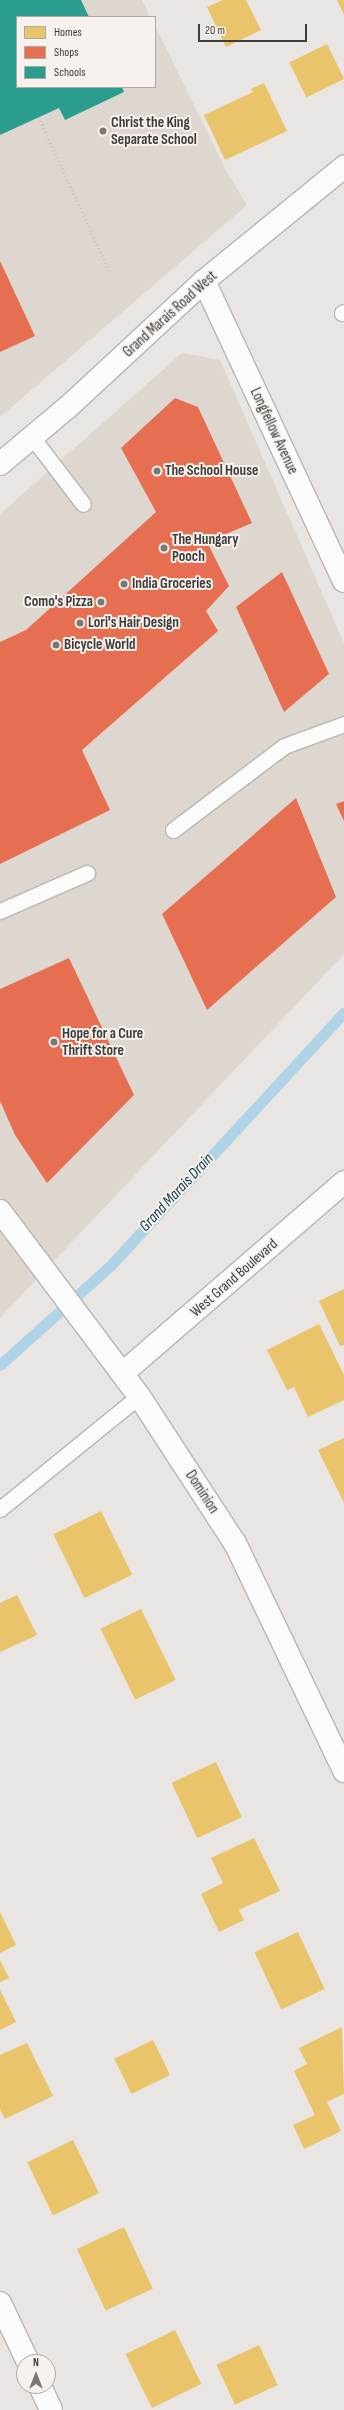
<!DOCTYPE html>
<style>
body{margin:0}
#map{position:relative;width:344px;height:2410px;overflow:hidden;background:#e8e5e2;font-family:"Sofia Sans Condensed",sans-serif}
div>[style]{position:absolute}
.built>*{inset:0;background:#ddd7cf}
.homes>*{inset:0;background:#e9c46a;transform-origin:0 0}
.shops>*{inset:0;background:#e76f51}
.schools>*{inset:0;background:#2a9d8f}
.stream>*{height:11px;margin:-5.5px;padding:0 5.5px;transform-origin:5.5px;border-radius:5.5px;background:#afd4e8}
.path>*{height:2.5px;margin-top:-1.25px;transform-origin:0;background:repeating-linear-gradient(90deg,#c8c6c6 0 1px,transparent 0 4px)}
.roads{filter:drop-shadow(1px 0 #b9b6b4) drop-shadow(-1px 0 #b9b6b4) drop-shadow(0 1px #b9b6b4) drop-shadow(0 -1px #b9b6b4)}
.lane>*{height:15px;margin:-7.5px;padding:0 7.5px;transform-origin:7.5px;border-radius:7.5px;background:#fcfbfb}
.street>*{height:22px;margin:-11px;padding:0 11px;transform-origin:11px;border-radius:11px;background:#fcfbfb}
.secondary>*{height:22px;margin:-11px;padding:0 11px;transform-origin:11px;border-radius:11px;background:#fcfbfb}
.dots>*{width:11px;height:11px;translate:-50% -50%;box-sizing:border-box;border:2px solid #f7f2ee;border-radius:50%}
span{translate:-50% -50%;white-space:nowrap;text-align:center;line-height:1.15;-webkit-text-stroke:4px #f7f2ee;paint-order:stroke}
.poi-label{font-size:15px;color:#3e3c3a;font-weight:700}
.left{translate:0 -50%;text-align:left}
.right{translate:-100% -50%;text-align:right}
.street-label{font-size:15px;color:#3e3c3a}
.water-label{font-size:16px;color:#05364a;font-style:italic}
.legend{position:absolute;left:16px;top:16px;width:140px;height:72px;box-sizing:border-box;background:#f7f2ee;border:1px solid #ada9a6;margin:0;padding:5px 7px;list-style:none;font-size:12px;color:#3e3c3a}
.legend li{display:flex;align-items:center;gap:8px;height:20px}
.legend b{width:20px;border:1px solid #ada9a6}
.north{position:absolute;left:16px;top:2354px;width:40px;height:40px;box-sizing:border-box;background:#f7f2ee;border:1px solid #ada9a6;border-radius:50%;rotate:0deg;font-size:11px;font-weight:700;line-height:16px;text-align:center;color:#3e3c3a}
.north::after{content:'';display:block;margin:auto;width:14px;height:18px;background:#7a7775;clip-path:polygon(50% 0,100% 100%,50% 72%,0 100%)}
.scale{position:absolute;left:198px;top:24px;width:109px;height:18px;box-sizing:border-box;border:2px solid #3e3c3a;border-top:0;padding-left:5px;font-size:12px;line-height:14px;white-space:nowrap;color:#3e3c3a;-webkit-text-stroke:3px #f7f2ee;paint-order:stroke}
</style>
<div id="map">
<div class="built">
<i style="clip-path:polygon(0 0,142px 0,150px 17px,17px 17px,17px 87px,155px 87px,155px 26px,228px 174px,247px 205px,0 417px)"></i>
<i style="clip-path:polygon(182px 353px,220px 360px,344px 643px,344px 954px,0 1318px,0 514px)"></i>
</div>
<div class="homes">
<i style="clip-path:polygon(223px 0,246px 0,261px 30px,226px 47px,207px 7px)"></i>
<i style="clip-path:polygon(337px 0,344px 0,344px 15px)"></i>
<i style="left:327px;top:44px;width:39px;height:42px;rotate:64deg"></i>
<i style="clip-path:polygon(264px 83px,287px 131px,225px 160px,204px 115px,253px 92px,251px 89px)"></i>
<i style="clip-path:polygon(344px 1289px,344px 1345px,340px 1346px,319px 1301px)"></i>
<i style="clip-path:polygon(319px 1324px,344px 1375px,344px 1400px,308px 1417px,294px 1387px,287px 1390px,267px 1350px)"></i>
<i style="clip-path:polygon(344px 1438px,344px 1503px,318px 1450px)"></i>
<i style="left:101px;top:1511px;width:71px;height:53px;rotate:64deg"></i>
<i style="clip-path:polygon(17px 1595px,37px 1635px,0 1652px,0 1603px)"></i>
<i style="left:141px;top:1609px;width:79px;height:45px;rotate:64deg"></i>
<i style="left:216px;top:1762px;width:61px;height:49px;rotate:65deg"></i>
<i style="clip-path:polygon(254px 1838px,280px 1891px,239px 1910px,244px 1920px,219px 1932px,201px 1894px,223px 1883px,211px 1858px)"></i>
<i style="clip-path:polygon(0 1912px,16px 1945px,0 1953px)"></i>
<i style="left:298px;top:1932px;width:63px;height:48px;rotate:65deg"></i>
<i style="clip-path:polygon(0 1960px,9px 1978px,0 1982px)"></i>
<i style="clip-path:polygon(0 1990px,16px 2022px,0 2030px)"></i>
<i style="clip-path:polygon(342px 2027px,344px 2094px,327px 2102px,341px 2131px,304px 2149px,293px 2125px,315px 2115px,294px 2071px,307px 2064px,299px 2048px)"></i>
<i style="left:153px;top:2040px;width:39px;height:43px;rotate:64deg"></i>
<i style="clip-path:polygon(27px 2043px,53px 2096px,5px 2119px,0 2109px,0 2055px)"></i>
<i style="left:73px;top:2140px;width:59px;height:51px;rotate:64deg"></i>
<i style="left:124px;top:2227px;width:68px;height:52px;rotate:65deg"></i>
<i style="left:175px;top:2330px;width:60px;height:55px;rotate:64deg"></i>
<i style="left:259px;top:2345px;width:44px;height:47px;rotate:65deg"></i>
</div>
<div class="shops">
<i style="clip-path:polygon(0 261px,35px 336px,0 352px)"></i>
<i style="clip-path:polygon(175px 398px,198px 407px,252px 523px,207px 542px,229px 586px,206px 611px,218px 631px,82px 750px,110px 810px,0 864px,0 642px,26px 630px,156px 512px,121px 448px)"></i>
<i style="clip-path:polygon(282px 572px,329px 674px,284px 712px,236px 607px)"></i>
<i style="clip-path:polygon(296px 798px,336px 897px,207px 1010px,162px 914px)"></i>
<i style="clip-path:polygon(344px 801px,344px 821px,336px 804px)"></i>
<i style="clip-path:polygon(69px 958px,134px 1095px,47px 1183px,15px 1135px,0 1101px,0 989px)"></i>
</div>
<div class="schools">
<i style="clip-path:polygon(0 0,81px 0,89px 17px,17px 17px,17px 87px,122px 87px,124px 92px,65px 120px,59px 108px,0 135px)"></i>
</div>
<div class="stream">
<i style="left:0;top:1365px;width:148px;rotate:-42deg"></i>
<i style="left:110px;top:1266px;width:345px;rotate:-47.3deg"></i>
</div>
<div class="path">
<i style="left:39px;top:117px;width:171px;rotate:65.5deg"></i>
</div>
<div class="roads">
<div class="lane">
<i style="left:342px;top:313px;width:2px;rotate:-27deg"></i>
<i style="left:32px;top:437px;width:84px;rotate:52.7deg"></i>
<i style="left:173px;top:830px;width:139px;rotate:-37.1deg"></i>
<i style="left:284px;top:746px;width:64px;rotate:-20.1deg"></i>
<i style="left:0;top:911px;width:95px;rotate:-23.6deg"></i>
<i style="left:0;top:1509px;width:179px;rotate:-39.1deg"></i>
</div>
<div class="street">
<i style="left:204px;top:281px;width:331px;rotate:65deg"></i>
<i style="left:0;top:2303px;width:65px;rotate:64.6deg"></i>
<i style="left:40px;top:2386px;width:26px;rotate:65deg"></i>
</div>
<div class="secondary">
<i style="left:0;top:464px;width:89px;rotate:-40deg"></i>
<i style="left:68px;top:407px;width:185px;rotate:-42.8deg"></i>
<i style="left:204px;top:281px;width:181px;rotate:-39.2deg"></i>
<i style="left:0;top:1211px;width:231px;rotate:53.1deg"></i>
<i style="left:139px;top:1396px;width:176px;rotate:56.9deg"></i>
<i style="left:235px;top:1543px;width:253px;rotate:64.4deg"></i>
<i style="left:123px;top:1373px;width:292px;rotate:-40.8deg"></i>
</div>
</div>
<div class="dots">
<i style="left:103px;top:131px;background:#7a7775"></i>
<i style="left:157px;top:471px;background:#7a7775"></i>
<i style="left:164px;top:548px;background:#7a7775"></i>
<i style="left:124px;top:584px;background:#7a7775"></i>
<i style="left:101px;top:602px;background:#7a7775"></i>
<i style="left:80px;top:623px;background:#7a7775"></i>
<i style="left:56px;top:645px;background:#7a7775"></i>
<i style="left:54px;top:1042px;background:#7a7775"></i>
</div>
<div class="poi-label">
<span class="left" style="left:111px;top:131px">Christ the King<br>Separate School</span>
<span class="left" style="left:165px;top:471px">The School House</span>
<span class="left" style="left:172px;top:548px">The Hungary<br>Pooch</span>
<span class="left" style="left:132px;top:584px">India Groceries</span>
<span class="right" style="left:93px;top:602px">Como's Pizza</span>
<span class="left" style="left:88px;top:623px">Lori's Hair Design</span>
<span class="left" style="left:64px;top:645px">Bicycle World</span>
<span class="left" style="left:62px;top:1042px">Hope for a Cure<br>Thrift Store</span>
</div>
<div class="street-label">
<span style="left:170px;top:314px;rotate:-42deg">Grand Marais Road West</span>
<span style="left:274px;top:431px;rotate:65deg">Longfellow Avenue</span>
<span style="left:234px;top:1278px;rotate:-41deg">West Grand Boulevard</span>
<span style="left:202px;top:1492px;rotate:57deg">Dominion</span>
</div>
<div class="water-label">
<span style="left:177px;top:1193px;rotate:-47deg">Grand Marais Drain</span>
</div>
<ul class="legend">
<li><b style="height:11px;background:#e9c46a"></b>Homes</li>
<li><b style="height:11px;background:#e76f51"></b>Shops</li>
<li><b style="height:11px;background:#2a9d8f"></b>Schools</li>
</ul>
<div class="north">N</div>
<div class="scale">20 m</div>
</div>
